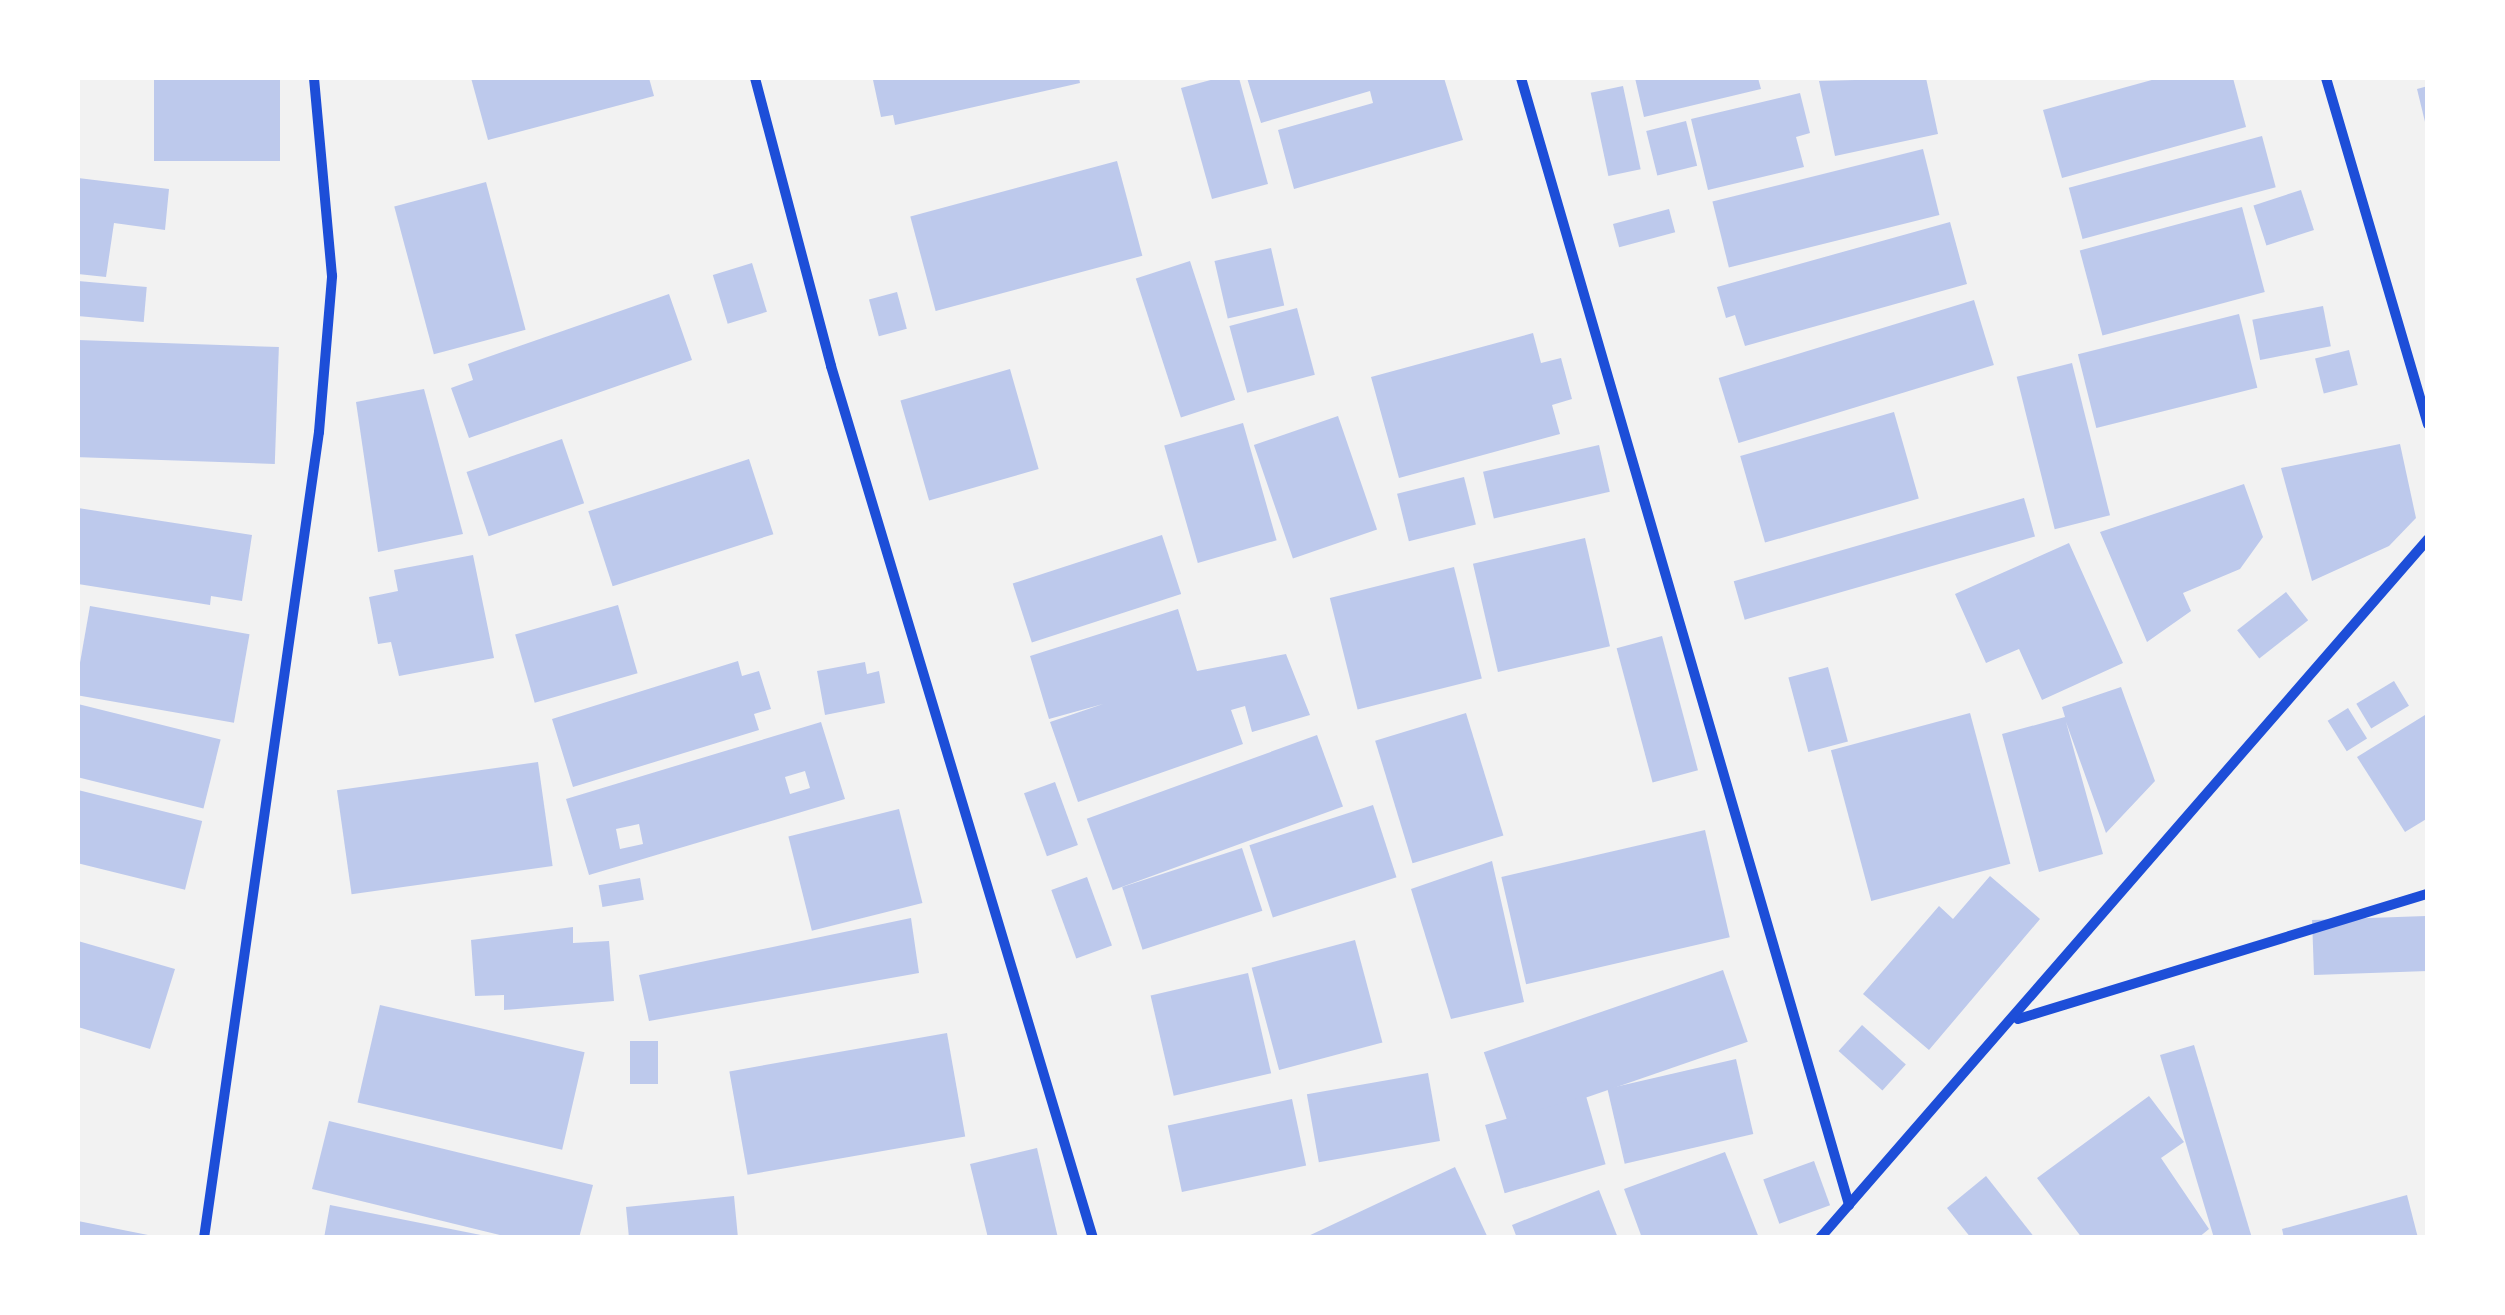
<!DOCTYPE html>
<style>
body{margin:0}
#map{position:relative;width:2505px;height:1315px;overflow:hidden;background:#f2f2f2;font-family:"Sofia Sans Condensed",sans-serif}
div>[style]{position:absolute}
.building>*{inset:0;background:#bdc9ec;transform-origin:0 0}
.minor>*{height:10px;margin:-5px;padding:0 5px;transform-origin:5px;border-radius:5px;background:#1d4ed8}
span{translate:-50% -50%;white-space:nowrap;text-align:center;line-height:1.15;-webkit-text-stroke:9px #fff;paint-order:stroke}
.frame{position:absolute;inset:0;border:80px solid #fff;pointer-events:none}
</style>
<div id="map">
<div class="building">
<i style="left:154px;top:78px;width:126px;height:83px"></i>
<i style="clip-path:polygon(471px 78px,649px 78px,654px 96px,488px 140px)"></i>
<i style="clip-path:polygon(885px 78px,1079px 78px,1080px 83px,895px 125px,893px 115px,881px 117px,873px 80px)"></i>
<i style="clip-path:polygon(1218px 78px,1239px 78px,1268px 184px,1212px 199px,1181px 88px)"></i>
<i style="clip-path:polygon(1247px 78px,1444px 78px,1463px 140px,1294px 189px,1278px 130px,1373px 103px,1370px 91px,1261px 123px)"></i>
<i style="clip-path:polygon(1635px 78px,1758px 78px,1761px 89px,1644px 117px)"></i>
<i style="clip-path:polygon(1926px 78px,1938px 134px,1835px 156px,1819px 81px)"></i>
<i style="clip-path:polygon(2159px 78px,2233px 78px,2246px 127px,2062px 178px,2043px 110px)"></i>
<i style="left:1623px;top:86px;width:85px;height:33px;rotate:78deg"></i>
<i style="clip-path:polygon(2428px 86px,2428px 126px,2426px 126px,2417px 89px)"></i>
<i style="clip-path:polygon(1800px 93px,1810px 133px,1796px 137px,1804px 167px,1708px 190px,1691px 119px)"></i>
<i style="left:1686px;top:121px;width:46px;height:41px;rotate:76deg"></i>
<i style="left:2262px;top:136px;width:53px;height:200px;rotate:75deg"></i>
<i style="left:1923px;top:149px;width:68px;height:217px;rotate:76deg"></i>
<i style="left:1117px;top:161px;width:98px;height:214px;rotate:75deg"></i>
<i style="clip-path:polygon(78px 178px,169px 189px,165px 230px,114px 223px,106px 277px,78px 274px)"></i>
<i style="left:486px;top:182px;width:153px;height:95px;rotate:75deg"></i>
<i style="left:2301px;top:190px;width:42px;height:50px;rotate:72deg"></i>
<i style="left:2242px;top:207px;width:88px;height:168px;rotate:75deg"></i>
<i style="left:1669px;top:209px;width:24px;height:58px;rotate:75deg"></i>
<i style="clip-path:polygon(1950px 222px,1967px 284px,1745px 346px,1735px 315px,1726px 318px,1717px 287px)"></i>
<i style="left:1271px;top:248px;width:59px;height:58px;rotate:77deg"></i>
<i style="left:1190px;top:261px;width:146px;height:57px;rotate:72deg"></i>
<i style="left:752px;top:263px;width:51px;height:41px;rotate:73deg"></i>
<i style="left:78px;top:281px;width:69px;height:35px;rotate:5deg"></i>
<i style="left:897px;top:292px;width:38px;height:29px;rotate:75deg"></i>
<i style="clip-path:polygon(669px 294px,692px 360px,469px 438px,451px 388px,473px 380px,468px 364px)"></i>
<i style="left:1974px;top:300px;width:68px;height:267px;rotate:73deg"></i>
<i style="left:2323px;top:306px;width:41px;height:72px;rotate:79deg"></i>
<i style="left:1297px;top:308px;width:69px;height:70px;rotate:75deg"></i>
<i style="left:2239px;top:314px;width:76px;height:166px;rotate:76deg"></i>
<i style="clip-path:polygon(1533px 333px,1541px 363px,1561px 358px,1572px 399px,1552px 405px,1560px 434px,1399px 478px,1371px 377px)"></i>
<i style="left:78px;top:340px;width:201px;height:117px;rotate:2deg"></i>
<i style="left:2349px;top:350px;width:36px;height:35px;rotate:76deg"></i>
<i style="left:2072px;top:363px;width:157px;height:57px;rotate:76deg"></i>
<i style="left:1010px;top:369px;width:104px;height:114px;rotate:74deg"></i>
<i style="clip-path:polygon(424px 389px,463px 534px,378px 552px,356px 402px)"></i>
<i style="left:1894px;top:412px;width:90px;height:160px;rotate:74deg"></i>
<i style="left:1338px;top:416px;width:120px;height:89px;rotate:71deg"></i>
<i style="left:1243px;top:423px;width:122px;height:82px;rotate:74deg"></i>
<i style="left:562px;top:439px;width:68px;height:101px;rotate:71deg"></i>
<i style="clip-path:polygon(2400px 444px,2416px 518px,2389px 546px,2312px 581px,2281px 468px)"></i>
<i style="left:1599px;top:445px;width:48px;height:119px;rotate:77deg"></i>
<i style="left:749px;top:459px;width:79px;height:169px;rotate:72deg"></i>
<i style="left:1464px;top:477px;width:49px;height:69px;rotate:76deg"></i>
<i style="clip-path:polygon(2244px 484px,2263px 537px,2240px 569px,2183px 593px,2191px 611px,2147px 642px,2100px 532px)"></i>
<i style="left:2024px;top:498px;width:40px;height:302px;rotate:74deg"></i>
<i style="clip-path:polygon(78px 508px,252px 535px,242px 601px,211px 596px,210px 605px,78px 584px)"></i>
<i style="left:1162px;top:535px;width:62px;height:157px;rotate:72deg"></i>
<i style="left:1585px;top:538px;width:111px;height:115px;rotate:77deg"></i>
<i style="clip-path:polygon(2069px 543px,2123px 663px,2042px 700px,2019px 649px,1986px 663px,1955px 594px)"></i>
<i style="clip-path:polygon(473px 555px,494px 658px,399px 676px,391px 642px,378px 644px,369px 597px,398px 591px,394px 570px)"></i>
<i style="left:1454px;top:567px;width:115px;height:128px;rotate:76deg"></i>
<i style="left:2286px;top:592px;width:36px;height:62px;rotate:52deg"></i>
<i style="left:618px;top:605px;width:71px;height:107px;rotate:74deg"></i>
<i style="left:90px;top:606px;width:162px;height:90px;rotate:10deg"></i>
<i style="clip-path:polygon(1178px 609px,1197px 671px,1286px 654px,1310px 715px,1252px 732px,1245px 706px,1231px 710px,1243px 744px,1078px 802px,1050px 722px,1103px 704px,1049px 719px,1030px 656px)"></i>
<i style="left:1662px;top:636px;width:139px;height:47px;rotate:75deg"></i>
<i style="clip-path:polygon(738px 661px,742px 676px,759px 671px,771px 709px,754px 714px,759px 730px,573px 787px,552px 719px)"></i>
<i style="clip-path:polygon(865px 662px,867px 674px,879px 671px,885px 703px,825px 715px,817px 671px)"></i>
<i style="left:1828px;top:667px;width:77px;height:41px;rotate:75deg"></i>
<i style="left:2394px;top:681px;width:29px;height:44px;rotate:59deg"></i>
<i style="clip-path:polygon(2121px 687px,2155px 781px,2106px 833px,2066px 722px,2103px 854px,2039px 872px,2002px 734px,2065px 717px,2062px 707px)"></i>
<i style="left:78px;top:704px;width:147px;height:71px;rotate:14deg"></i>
<i style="left:2348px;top:708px;width:36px;height:24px;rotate:58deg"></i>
<i style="left:1466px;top:713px;width:128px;height:95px;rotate:73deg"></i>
<i style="left:1970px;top:713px;width:156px;height:144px;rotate:75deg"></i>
<i style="clip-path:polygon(2425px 715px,2428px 818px,2405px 832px,2357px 757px)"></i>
<i style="clip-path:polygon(evenodd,821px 722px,845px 799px,589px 875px,566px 799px,821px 722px,805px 771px,810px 788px,790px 794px,785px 777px,805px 771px,821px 722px,639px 824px,643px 844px,620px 849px,616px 829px,639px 824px)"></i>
<i style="left:1317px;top:735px;width:76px;height:245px;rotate:70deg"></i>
<i style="left:538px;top:762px;width:105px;height:203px;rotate:82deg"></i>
<i style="left:1055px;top:782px;width:67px;height:33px;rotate:70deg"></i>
<i style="left:78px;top:790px;width:128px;height:71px;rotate:14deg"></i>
<i style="left:1373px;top:805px;width:76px;height:130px;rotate:72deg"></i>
<i style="left:899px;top:809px;width:97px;height:114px;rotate:76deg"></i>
<i style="left:1705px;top:830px;width:110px;height:209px;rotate:77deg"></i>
<i style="left:1242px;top:848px;width:66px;height:126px;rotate:72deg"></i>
<i style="clip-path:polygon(1492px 861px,1524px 1002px,1451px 1019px,1411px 889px)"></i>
<i style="clip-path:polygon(1990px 876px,2040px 919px,1929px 1050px,1863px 994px,1939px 906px,1953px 919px)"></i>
<i style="left:1087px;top:877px;width:73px;height:38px;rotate:70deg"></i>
<i style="left:640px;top:878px;width:22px;height:42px;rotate:80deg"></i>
<i style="left:2426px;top:916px;width:55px;height:114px;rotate:88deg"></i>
<i style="clip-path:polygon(911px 918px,919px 973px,649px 1021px,639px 975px)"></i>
<i style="clip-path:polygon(573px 927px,573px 943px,609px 941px,614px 1001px,504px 1010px,504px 995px,475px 996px,471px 940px)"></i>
<i style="left:1355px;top:940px;width:106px;height:107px;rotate:75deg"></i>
<i style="clip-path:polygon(78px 941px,175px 969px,150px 1049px,78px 1027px)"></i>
<i style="left:1723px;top:970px;width:76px;height:253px;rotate:71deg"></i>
<i style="left:1248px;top:973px;width:103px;height:100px;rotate:77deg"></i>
<i style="left:380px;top:1005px;width:210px;height:100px;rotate:13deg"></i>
<i style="left:1862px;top:1025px;width:59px;height:35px;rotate:42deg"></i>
<i style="left:947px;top:1033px;width:105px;height:221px;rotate:80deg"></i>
<i style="left:630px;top:1041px;width:28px;height:43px"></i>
<i style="clip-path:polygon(2194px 1045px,2252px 1238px,2214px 1238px,2196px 1178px,2160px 1055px)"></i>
<i style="left:1736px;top:1059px;width:77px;height:132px;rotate:77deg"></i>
<i style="left:1428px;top:1073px;width:69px;height:123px;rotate:80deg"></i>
<i style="left:1586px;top:1096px;width:71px;height:105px;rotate:74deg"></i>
<i style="clip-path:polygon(2149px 1096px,2184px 1142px,2161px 1158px,2209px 1229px,2198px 1238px,2082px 1238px,2037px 1178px)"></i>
<i style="left:1292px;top:1099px;width:68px;height:127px;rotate:78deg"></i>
<i style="clip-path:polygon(329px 1121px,593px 1185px,579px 1238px,512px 1238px,312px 1189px)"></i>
<i style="clip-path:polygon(1037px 1148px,1058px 1238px,988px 1238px,970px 1164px)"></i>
<i style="clip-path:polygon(1725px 1152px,1759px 1238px,1642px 1238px,1624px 1189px)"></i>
<i style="left:1814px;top:1161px;width:47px;height:54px;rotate:70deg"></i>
<i style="clip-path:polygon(1455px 1167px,1488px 1238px,1304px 1238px)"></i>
<i style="clip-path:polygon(1986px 1176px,2035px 1238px,1971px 1238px,1947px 1208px)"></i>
<i style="clip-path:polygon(1599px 1190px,1618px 1238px,1517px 1238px,1512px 1225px)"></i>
<i style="clip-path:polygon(2407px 1195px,2418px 1238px,2284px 1238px,2282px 1229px)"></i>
<i style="clip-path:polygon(734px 1196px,738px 1238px,629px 1238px,626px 1207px)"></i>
<i style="clip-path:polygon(330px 1205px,486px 1236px,485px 1238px,324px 1238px)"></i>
<i style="clip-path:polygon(78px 1221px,153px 1236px,152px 1238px,78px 1238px)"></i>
</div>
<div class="minor">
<i style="left:755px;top:78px;width:298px;rotate:75.2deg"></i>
<i style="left:831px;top:366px;width:911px;rotate:73.28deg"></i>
<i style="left:1521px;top:78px;width:1174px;rotate:73.77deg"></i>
<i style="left:2326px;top:78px;width:361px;rotate:73.6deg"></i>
<i style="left:2018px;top:1019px;width:429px;rotate:-17deg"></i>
<i style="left:204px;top:1238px;width:814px;rotate:-81.88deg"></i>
<i style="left:319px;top:432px;width:157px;rotate:-85.2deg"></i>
<i style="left:332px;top:276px;width:199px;rotate:-95.2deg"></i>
<i style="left:1820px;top:1238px;width:926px;rotate:-48.98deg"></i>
</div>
<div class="frame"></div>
</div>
